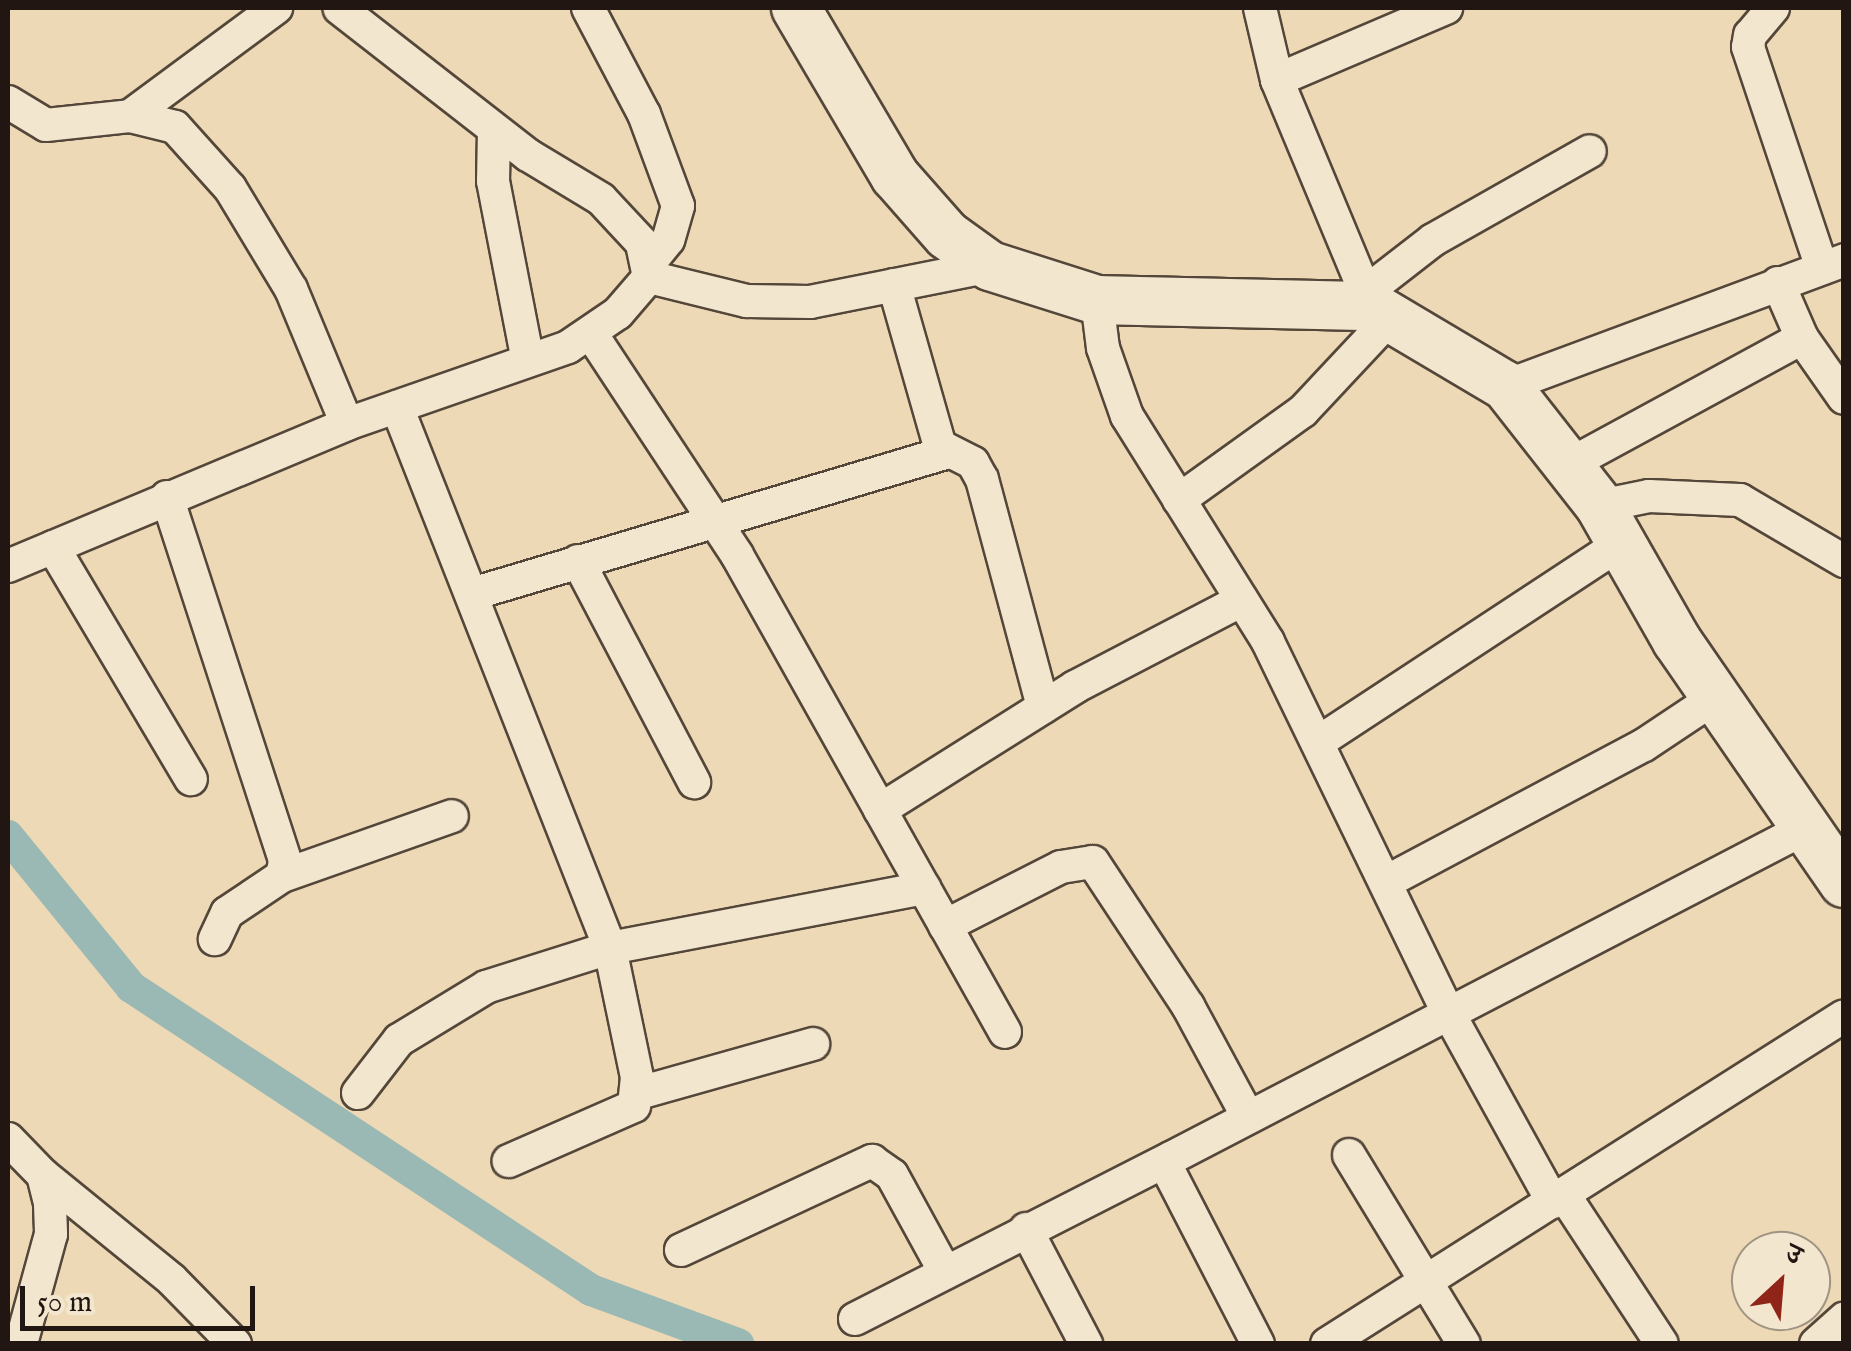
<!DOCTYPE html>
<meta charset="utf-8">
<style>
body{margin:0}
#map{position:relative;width:1851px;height:1351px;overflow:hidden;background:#edd9b5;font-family:"IM FELL English","Noto Serif Devanagari",serif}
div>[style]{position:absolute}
.canal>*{height:32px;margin:-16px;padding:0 16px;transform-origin:16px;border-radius:16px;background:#9ab9b4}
.roads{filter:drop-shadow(2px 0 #54473a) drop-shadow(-2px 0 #54473a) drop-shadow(0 2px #54473a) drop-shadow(0 -2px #54473a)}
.street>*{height:32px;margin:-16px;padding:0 16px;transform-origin:16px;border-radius:16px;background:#f3e6cf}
.secondary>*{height:48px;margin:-24px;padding:0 24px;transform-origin:24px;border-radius:24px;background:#f3e6cf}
span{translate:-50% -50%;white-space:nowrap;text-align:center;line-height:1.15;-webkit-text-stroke:8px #f3e6cf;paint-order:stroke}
.frame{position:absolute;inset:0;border:10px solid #211611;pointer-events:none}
.north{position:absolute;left:1731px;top:1231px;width:100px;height:100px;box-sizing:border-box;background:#f3e6cf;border:2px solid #9f9383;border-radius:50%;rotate:26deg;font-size:28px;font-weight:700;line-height:40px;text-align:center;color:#211611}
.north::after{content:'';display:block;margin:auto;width:35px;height:45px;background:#8f2418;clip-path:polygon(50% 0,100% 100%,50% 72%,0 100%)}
.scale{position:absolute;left:20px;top:1286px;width:235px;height:45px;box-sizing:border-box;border:5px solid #211611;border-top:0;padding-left:12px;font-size:30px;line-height:35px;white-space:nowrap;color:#211611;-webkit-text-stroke:8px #f3e6cf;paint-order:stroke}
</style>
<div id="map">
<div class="canal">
<i style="left:8px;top:836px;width:195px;rotate:50.8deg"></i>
<i style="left:131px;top:987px;width:551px;rotate:33.37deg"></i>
<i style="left:591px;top:1290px;width:157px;rotate:20.2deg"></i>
</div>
<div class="roads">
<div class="street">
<i style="left:588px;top:8px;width:120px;rotate:62.2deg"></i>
<i style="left:644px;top:114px;width:98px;rotate:69.7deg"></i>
<i style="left:678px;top:206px;width:35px;rotate:106deg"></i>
<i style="left:668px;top:240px;width:27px;rotate:129deg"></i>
<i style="left:1260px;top:8px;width:74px;rotate:76.7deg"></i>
<i style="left:1277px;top:80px;width:245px;rotate:67.4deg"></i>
<i style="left:1773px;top:8px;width:35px;rotate:130deg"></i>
<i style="left:1750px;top:35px;width:12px;rotate:99deg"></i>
<i style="left:1748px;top:47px;width:233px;rotate:71.5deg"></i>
<i style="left:1277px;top:80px;width:184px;rotate:-23.1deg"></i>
<i style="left:8px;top:102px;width:44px;rotate:31.2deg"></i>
<i style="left:46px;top:125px;width:84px;rotate:-6.1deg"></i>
<i style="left:130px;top:116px;width:46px;rotate:13.7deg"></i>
<i style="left:175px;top:127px;width:82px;rotate:48deg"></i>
<i style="left:230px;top:188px;width:118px;rotate:58.9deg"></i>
<i style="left:291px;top:289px;width:146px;rotate:67.5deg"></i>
<i style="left:130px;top:116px;width:182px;rotate:-36.5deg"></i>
<i style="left:494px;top:130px;width:51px;rotate:91.1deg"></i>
<i style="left:493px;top:181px;width:183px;rotate:79deg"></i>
<i style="left:649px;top:277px;width:101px;rotate:13.8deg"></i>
<i style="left:747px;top:301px;width:63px;rotate:0.9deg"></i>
<i style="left:810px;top:302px;width:184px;rotate:-11.3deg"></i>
<i style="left:1778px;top:283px;width:60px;rotate:66.4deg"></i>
<i style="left:894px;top:285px;width:167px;rotate:74.1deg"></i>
<i style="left:940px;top:446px;width:37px;rotate:27deg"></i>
<i style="left:973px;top:463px;width:18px;rotate:61deg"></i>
<i style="left:982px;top:479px;width:236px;rotate:75deg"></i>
<i style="left:1366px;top:292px;width:85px;rotate:-37.8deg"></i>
<i style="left:1433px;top:240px;width:180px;rotate:-29.5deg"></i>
<i style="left:1097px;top:300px;width:48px;rotate:82.9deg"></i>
<i style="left:1103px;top:348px;width:72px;rotate:70.6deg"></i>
<i style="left:1127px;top:416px;width:266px;rotate:58deg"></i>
<i style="left:1268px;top:642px;width:411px;rotate:64.1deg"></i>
<i style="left:1448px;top:1012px;width:217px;rotate:61.1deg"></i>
<i style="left:592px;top:335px;width:263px;rotate:56.6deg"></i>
<i style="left:737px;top:555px;width:547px;rotate:60.67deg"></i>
<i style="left:1506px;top:386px;width:361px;rotate:-20.4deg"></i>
<i style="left:397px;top:407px;width:581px;rotate:68.51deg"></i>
<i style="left:610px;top:948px;width:132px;rotate:78.2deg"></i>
<i style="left:637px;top:1077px;width:29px;rotate:96deg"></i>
<i style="left:634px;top:1106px;width:137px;rotate:156.3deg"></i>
<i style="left:1570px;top:464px;width:264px;rotate:-28.5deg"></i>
<i style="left:1802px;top:338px;width:73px;rotate:55deg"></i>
<i style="left:167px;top:497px;width:383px;rotate:72deg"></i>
<i style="left:285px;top:861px;width:15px;rotate:101deg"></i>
<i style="left:282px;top:876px;width:66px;rotate:146.1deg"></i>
<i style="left:227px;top:913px;width:29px;rotate:115deg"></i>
<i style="left:1179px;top:500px;width:153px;rotate:-35.7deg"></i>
<i style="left:1303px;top:411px;width:130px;rotate:-46.9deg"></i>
<i style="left:1600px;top:506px;width:50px;rotate:-11.5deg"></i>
<i style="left:1649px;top:496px;width:91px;rotate:2.5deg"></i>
<i style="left:1740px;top:500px;width:121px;rotate:30.4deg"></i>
<i style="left:53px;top:547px;width:270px;rotate:59.3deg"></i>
<i style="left:578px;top:561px;width:250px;rotate:62.3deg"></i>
<i style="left:8px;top:566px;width:368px;rotate:-22.7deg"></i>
<i style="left:347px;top:424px;width:234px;rotate:-19.2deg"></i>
<i style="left:568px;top:347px;width:60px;rotate:-34.2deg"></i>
<i style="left:618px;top:313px;width:48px;rotate:-49.3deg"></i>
<i style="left:649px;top:277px;width:35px;rotate:-102deg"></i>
<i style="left:642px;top:243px;width:60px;rotate:-133deg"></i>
<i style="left:601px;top:199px;width:85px;rotate:-148.9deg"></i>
<i style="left:528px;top:155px;width:239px;rotate:-142.1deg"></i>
<i style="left:472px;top:594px;width:498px;rotate:-16.6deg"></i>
<i style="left:1320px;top:741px;width:360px;rotate:-33.3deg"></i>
<i style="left:880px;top:810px;width:231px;rotate:-32.2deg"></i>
<i style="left:1075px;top:687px;width:188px;rotate:-27.5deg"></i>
<i style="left:282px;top:876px;width:180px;rotate:-19.4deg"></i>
<i style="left:1388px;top:881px;width:290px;rotate:-28deg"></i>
<i style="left:1644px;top:745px;width:87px;rotate:-33.7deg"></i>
<i style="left:945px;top:926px;width:130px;rotate:-27deg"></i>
<i style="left:1061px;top:867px;width:32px;rotate:-9deg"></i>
<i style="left:1093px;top:862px;width:173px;rotate:56.6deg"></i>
<i style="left:1188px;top:1006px;width:124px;rotate:61.6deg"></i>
<i style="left:358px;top:1093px;width:67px;rotate:-52.3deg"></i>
<i style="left:399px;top:1040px;width:102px;rotate:-31.3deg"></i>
<i style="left:486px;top:987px;width:130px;rotate:-17.5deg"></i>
<i style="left:610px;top:948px;width:320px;rotate:-10.8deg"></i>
<i style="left:639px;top:1093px;width:181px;rotate:-15.7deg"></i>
<i style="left:8px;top:1139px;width:50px;rotate:45.8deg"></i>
<i style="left:43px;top:1175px;width:30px;rotate:76deg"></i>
<i style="left:50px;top:1204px;width:30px;rotate:88deg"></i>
<i style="left:51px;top:1234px;width:114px;rotate:105.3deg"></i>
<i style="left:1349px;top:1155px;width:221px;rotate:58.7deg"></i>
<i style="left:43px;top:1175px;width:166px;rotate:39.1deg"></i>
<i style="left:172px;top:1280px;width:90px;rotate:45.5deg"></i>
<i style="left:1564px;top:1195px;width:178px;rotate:56.7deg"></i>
<i style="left:1026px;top:1229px;width:130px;rotate:62.4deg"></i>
<i style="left:681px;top:1250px;width:211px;rotate:-25deg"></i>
<i style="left:872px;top:1161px;width:24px;rotate:35deg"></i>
<i style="left:892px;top:1175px;width:111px;rotate:61.3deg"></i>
<i style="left:855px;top:1319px;width:355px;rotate:-27deg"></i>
<i style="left:1258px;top:1344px;width:196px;rotate:-117.3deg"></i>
<i style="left:1168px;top:1170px;width:12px;rotate:-76deg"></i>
<i style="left:1171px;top:1158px;width:711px;rotate:-27.47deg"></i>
<i style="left:1327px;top:1344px;width:612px;rotate:-32.39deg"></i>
<i style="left:1816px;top:1344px;width:38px;rotate:-42deg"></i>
</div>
<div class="secondary">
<i style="left:796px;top:8px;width:195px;rotate:59.5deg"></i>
<i style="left:895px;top:176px;width:79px;rotate:48.6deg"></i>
<i style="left:947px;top:235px;width:53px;rotate:35.8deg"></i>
<i style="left:990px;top:266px;width:112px;rotate:17.6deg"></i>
<i style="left:1097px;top:300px;width:274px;rotate:1.3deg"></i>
<i style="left:1371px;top:306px;width:157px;rotate:30.7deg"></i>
<i style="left:1506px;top:386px;width:152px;rotate:51.9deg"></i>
<i style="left:1600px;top:506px;width:155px;rotate:60.3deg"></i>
<i style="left:1677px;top:641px;width:294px;rotate:55.4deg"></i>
</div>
</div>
<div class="frame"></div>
<div class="north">उ</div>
<div class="scale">50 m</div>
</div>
